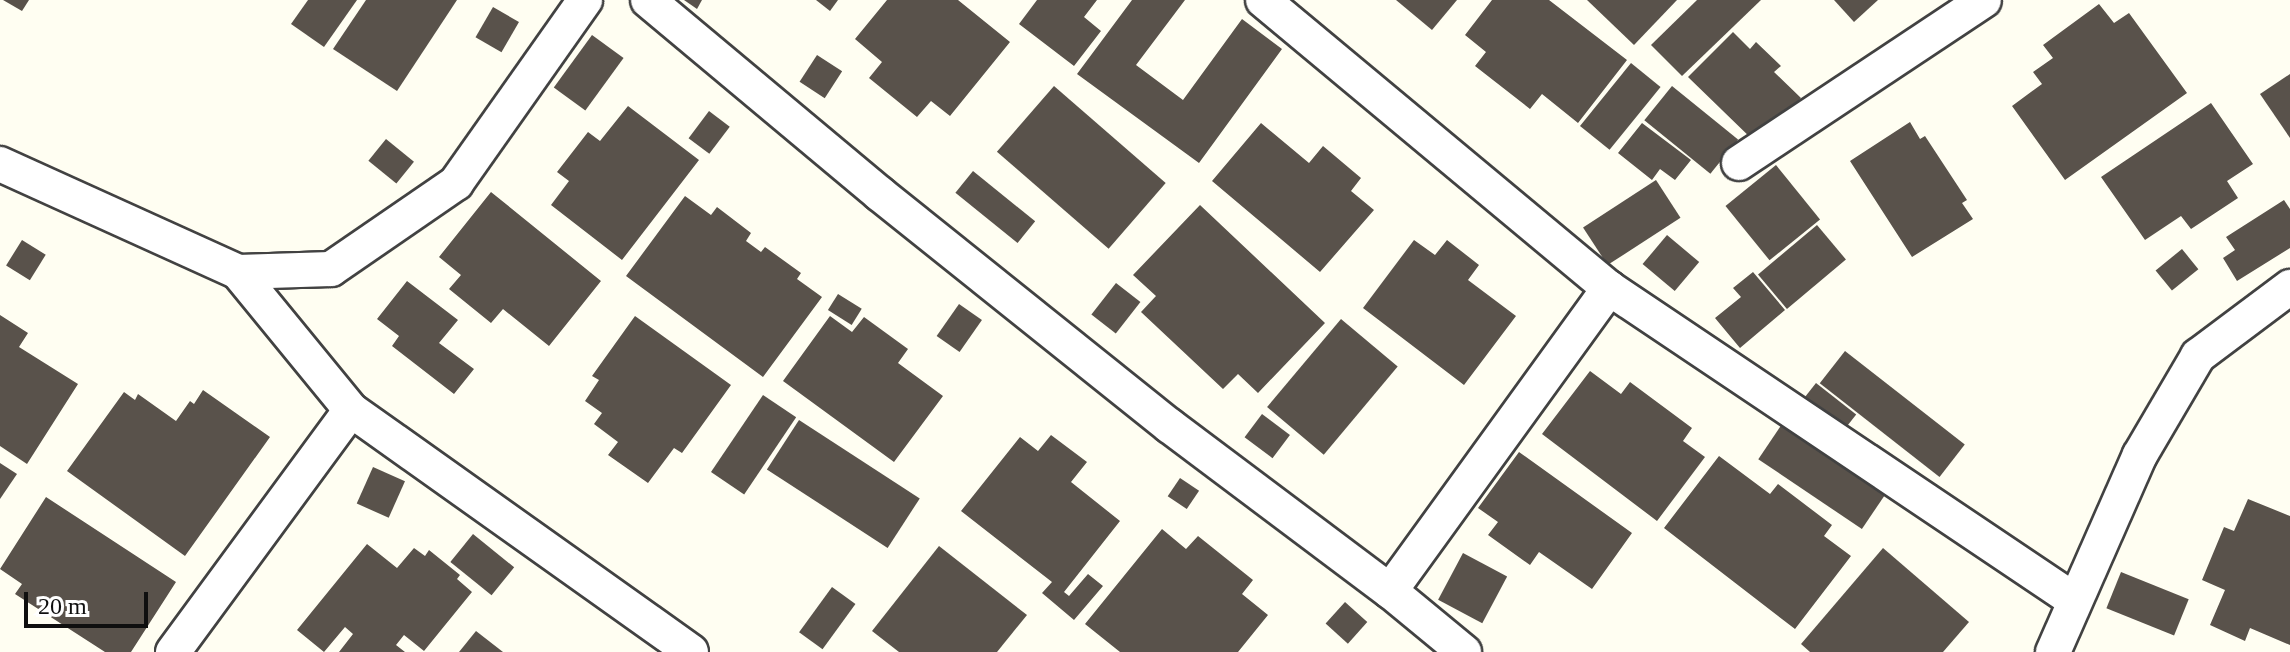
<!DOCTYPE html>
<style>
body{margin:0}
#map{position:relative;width:2290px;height:652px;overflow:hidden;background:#fffef2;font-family:"Times New Roman",serif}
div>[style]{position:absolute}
.building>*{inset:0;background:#59524b;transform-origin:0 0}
.roads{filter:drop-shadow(2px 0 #424242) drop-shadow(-2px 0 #424242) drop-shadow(0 2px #424242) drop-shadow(0 -2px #424242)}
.street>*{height:34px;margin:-17px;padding:0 17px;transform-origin:17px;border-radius:17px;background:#fff}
span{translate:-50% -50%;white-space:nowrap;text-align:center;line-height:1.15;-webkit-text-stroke:8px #fff;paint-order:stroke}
.scale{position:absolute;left:24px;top:592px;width:124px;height:36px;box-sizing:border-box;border:4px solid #0f0f0f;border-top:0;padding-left:10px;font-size:24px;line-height:28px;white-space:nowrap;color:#0f0f0f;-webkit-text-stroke:6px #fff;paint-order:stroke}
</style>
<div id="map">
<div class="building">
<i style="clip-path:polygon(3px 0,29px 0,22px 11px)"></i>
<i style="clip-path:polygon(308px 0,357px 0,324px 47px,291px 24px)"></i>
<i style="clip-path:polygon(366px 0,457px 0,397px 91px,333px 49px)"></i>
<i style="clip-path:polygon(684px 0,702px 0,697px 9px)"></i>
<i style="clip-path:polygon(816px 0,838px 0,830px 11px)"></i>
<i style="clip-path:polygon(887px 0,958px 0,1010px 42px,950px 116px,931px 101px,917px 117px,869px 78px,882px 62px,855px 39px)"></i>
<i style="clip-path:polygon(1037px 0,1097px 0,1084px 17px,1101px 31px,1074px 66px,1019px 24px)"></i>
<i style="clip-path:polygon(1132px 0,1185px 0,1136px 65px,1183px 100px,1242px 19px,1282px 49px,1199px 163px,1077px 74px)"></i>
<i style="clip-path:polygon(1396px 0,1457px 0,1432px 30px)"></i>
<i style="clip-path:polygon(1492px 0,1549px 0,1627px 60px,1578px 123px,1542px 94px,1530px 109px,1475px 66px,1486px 52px,1465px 35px)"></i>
<i style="clip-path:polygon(1587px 0,1677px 0,1634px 45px)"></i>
<i style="clip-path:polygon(1697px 0,1761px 0,1682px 76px,1651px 45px)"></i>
<i style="clip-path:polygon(1834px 0,1878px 0,1854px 22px)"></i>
<i style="clip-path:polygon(2099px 4px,2114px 23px,2129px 13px,2187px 93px,2065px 180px,2012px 106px,2042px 84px,2033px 72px,2053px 58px,2043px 45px)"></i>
<i style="left:493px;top:7px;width:30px;height:35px;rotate:30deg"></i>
<i style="clip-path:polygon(1733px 32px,1750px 49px,1756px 42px,1781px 66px,1774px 72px,1801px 98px,1756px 143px,1688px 77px)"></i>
<i style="left:592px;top:35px;width:39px;height:65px;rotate:36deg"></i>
<i style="left:817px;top:55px;width:30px;height:32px;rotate:33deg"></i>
<i style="left:1631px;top:63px;width:38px;height:81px;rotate:39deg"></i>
<i style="clip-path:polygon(2290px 74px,2290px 138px,2260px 94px)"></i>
<i style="left:1054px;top:86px;width:148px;height:87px;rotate:41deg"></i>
<i style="left:1672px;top:86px;width:85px;height:44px;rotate:39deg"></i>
<i style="clip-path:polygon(2211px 103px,2253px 164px,2227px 181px,2238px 198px,2191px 229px,2181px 216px,2145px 240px,2101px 177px)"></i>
<i style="clip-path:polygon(628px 106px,699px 160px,622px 260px,551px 205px,569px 181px,557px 172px,588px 132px,600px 141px)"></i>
<i style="left:709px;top:111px;width:26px;height:34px;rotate:37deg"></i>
<i style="clip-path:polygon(1910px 122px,1920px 139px,1925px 136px,1967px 200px,1962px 203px,1973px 219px,1912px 257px,1850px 161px)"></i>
<i style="clip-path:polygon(1261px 123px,1309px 163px,1323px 146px,1361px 178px,1351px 191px,1374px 210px,1320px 272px,1212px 181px)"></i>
<i style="clip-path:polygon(1642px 123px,1691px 160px,1675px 180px,1660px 169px,1652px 180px,1618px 153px)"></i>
<i style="left:386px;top:139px;width:36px;height:28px;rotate:39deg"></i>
<i style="left:1776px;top:165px;width:70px;height:65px;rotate:51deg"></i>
<i style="left:973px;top:171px;width:80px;height:28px;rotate:39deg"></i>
<i style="left:1656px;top:180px;width:45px;height:87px;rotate:57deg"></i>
<i style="clip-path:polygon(491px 192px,601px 281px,549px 346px,503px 309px,491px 323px,449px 289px,461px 275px,439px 257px)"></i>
<i style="clip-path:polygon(685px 196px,711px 215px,717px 207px,751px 233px,746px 241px,761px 252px,765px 247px,801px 273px,797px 279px,822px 297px,763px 377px,626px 276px)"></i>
<i style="clip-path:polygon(2284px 200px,2290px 209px,2290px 248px,2237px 281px,2223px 258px,2235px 250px,2226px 237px)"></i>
<i style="clip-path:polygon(1200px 205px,1325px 323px,1258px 393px,1238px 374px,1223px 389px,1141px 312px,1156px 296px,1133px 275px)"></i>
<i style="left:1817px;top:225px;width:45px;height:77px;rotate:50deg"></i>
<i style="left:1667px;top:235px;width:42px;height:38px;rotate:40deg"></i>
<i style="left:22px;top:240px;width:28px;height:30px;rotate:32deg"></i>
<i style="clip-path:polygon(1414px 240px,1435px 255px,1447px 240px,1479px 265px,1468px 280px,1516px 316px,1464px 385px,1363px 308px)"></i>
<i style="left:2182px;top:249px;width:26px;height:34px;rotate:51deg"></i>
<i style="clip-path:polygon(1753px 272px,1785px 310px,1740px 348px,1715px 318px,1741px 297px,1733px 288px)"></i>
<i style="clip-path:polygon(407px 281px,458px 320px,439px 343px,474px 369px,454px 394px,392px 346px,399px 336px,377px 319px)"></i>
<i style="left:1116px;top:283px;width:31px;height:40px;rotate:38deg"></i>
<i style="left:838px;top:294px;width:28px;height:19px;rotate:32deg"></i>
<i style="left:959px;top:304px;width:28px;height:39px;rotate:35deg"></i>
<i style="clip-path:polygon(0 315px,28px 333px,19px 347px,78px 384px,27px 464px,0 446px)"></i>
<i style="clip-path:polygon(635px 316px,731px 385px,682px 453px,674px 448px,648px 483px,608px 455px,618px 442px,594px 424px,602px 413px,585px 401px,599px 380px,592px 376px)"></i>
<i style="clip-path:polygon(830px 316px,852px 332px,864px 317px,908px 349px,898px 363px,943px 396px,894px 462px,783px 381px)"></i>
<i style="left:1341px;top:319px;width:74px;height:115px;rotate:40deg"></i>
<i style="left:1845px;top:351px;width:152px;height:41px;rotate:38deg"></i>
<i style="clip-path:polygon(1590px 371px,1621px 394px,1630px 382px,1692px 428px,1683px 441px,1705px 457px,1657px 521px,1542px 434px)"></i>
<i style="left:1816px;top:383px;width:51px;height:23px;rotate:38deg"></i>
<i style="clip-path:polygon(203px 390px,270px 437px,185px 556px,67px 471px,124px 392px,135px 400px,138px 394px,176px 421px,190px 401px,194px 404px)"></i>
<i style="left:763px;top:395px;width:40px;height:93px;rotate:34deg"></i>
<i style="left:1262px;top:414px;width:35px;height:29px;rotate:37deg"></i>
<i style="left:799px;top:420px;width:144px;height:59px;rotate:33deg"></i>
<i style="left:1784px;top:421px;width:125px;height:46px;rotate:34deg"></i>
<i style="clip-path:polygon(1051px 435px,1087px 462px,1071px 482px,1120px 521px,1064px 592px,1069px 596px,1088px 574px,1103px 586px,1074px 620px,1042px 593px,1052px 582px,961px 511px,1020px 437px,1038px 451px)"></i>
<i style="clip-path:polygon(1519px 452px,1632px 533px,1592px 589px,1539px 552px,1530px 565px,1488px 535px,1498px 522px,1478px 508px)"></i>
<i style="clip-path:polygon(1719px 456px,1770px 494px,1778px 484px,1832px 525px,1824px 536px,1851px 556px,1795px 629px,1664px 528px)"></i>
<i style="clip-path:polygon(0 463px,17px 474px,0 499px)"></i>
<i style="left:373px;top:467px;width:35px;height:40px;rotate:24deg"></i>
<i style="left:1180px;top:478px;width:23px;height:22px;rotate:34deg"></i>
<i style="clip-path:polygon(46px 497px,176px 582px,131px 652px,105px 652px,15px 594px,22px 584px,0 569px)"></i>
<i style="clip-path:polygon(2248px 499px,2290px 516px,2290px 645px,2250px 628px,2245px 641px,2210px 625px,2225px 590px,2202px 580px,2224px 527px,2234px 531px)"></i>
<i style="clip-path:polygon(1162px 529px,1186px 549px,1198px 536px,1253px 580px,1242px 594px,1268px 615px,1238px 652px,1120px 652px,1085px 624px)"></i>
<i style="left:473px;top:534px;width:53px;height:36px;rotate:39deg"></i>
<i style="clip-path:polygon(367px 544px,397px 568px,414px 548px,425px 556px,429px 550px,460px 575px,457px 579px,472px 592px,424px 651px,404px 635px,396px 645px,405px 652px,339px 652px,353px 634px,345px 627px,324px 652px,297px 630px)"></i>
<i style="clip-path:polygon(939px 546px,1027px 615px,997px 652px,899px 652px,872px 631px)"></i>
<i style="clip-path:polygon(1883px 548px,1969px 622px,1943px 652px,1810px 652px,1801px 644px)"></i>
<i style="left:1463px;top:553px;width:50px;height:53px;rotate:28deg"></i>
<i style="left:2121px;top:572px;width:73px;height:39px;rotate:22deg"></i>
<i style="left:832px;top:587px;width:29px;height:56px;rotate:36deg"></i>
<i style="left:1345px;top:602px;width:30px;height:29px;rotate:42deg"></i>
<i style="clip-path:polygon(476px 631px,503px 652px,459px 652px)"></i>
</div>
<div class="roads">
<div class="street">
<i style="left:648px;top:0;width:302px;rotate:39.9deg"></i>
<i style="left:880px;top:194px;width:371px;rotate:38.7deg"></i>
<i style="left:1170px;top:426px;width:275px;rotate:36.9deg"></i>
<i style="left:1390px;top:591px;width:96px;rotate:39.5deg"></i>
<i style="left:1263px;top:0;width:450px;rotate:39.8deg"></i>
<i style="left:1609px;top:288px;width:560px;rotate:33.86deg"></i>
<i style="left:1739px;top:163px;width:294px;rotate:-33.6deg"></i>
<i style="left:0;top:164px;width:261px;rotate:24.4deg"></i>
<i style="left:238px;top:272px;width:178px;rotate:50.7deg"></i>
<i style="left:351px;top:410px;width:417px;rotate:35.4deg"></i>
<i style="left:238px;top:272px;width:93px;rotate:-1.8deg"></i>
<i style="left:331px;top:269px;width:152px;rotate:-34.5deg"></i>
<i style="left:456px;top:183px;width:224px;rotate:-54.8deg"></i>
<i style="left:1390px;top:591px;width:374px;rotate:-54.1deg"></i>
<i style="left:173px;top:652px;width:300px;rotate:-53.7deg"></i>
<i style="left:2053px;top:652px;width:215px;rotate:-66.2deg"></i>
<i style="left:2140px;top:455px;width:115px;rotate:-59.6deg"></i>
<i style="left:2198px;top:356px;width:115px;rotate:-36.9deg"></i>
</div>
</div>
<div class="scale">20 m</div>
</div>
